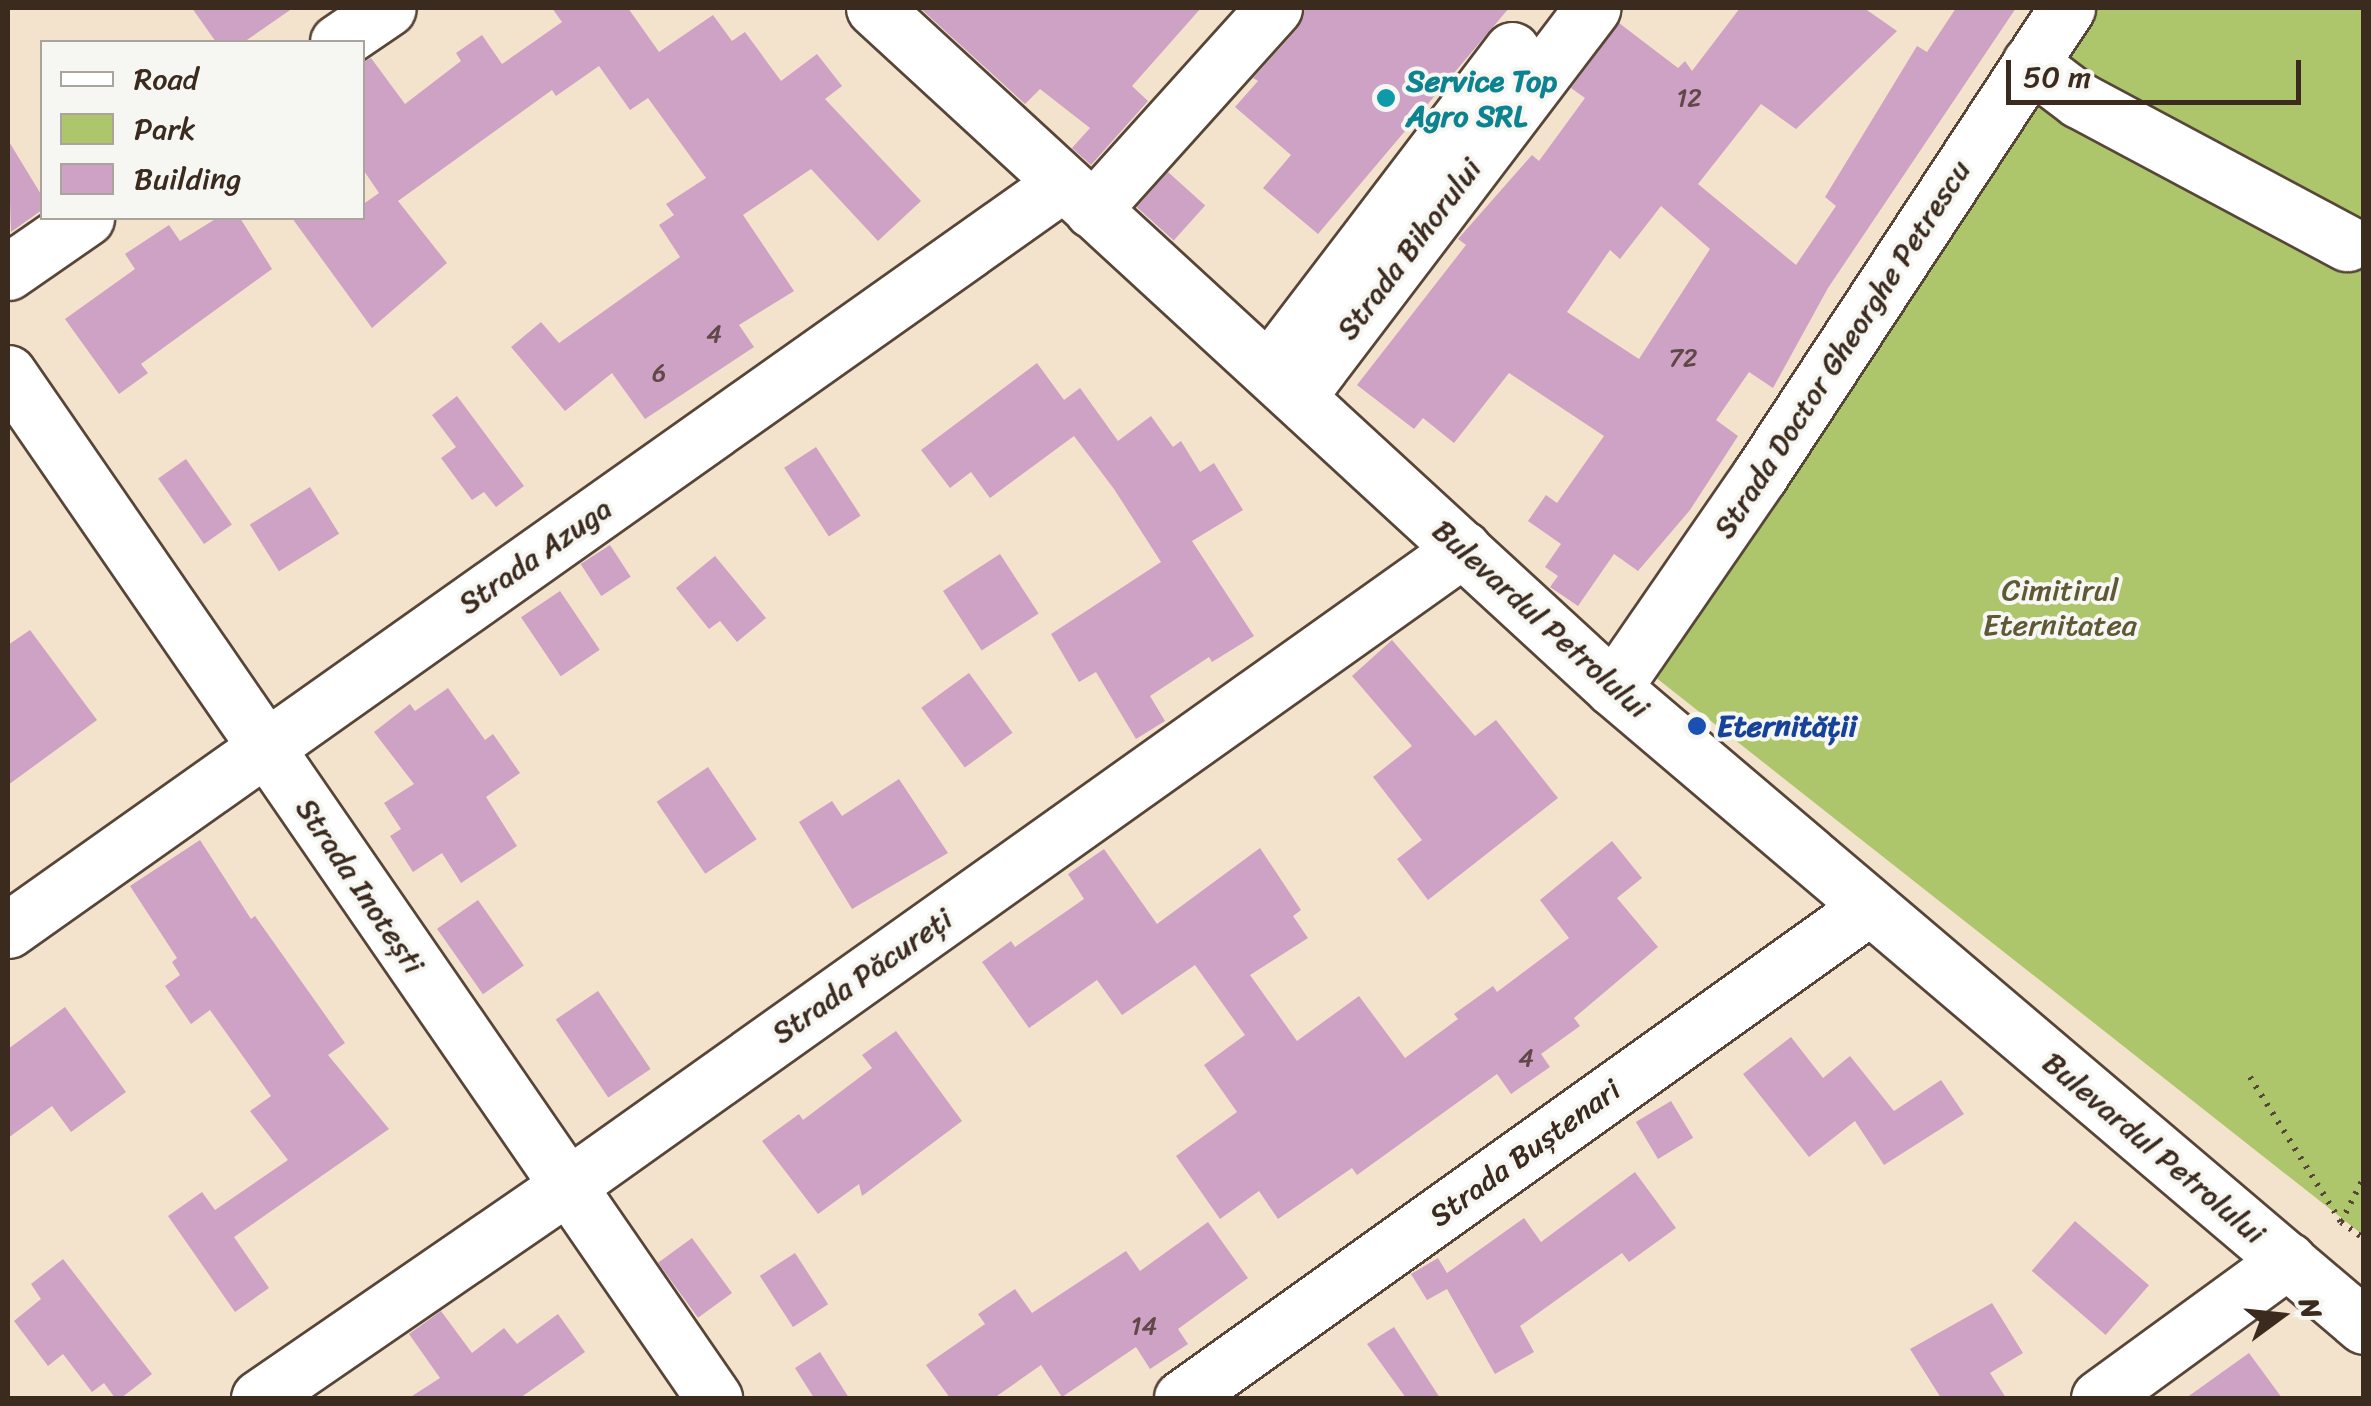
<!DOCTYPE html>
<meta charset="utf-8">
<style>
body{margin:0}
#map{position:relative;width:2371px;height:1406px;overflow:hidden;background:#f4e3cc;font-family:Sriracha,sans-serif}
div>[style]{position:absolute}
.green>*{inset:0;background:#aec66b}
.building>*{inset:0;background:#cda2c4;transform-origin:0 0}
.path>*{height:6px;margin-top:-3px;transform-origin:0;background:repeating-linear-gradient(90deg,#574638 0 2.5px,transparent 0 10.5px)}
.roads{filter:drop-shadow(2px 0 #574638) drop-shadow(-2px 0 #574638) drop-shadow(0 2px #574638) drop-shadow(0 -2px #574638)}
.minor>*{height:55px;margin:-27.5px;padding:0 27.5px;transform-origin:27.5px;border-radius:27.5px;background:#fff}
.dots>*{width:28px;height:28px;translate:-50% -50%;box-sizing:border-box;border:5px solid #f6f6f2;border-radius:50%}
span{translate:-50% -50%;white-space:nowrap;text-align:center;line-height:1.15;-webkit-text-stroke:8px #f6f6f2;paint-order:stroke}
.number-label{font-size:25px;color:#604848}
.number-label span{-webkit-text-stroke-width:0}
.culture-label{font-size:30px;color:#0d838f;font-weight:700}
.left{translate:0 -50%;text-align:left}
.street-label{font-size:30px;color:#3b2a1e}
.park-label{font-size:30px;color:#5e5935}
.transit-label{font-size:30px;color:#164399;font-weight:700}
.frame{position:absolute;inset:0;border:10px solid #3b2a1e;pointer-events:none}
.legend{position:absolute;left:40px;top:40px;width:325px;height:180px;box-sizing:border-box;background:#f6f6f2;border:2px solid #aba49d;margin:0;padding:12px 18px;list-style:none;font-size:30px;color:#3b2a1e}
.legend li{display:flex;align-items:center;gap:20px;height:50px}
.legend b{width:50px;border:2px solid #aba49d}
.north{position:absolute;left:2231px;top:1266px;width:100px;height:100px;-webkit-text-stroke:8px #f6f6f2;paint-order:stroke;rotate:75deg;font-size:28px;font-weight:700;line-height:40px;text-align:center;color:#3b2a1e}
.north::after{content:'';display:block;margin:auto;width:35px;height:45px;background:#3b2a1e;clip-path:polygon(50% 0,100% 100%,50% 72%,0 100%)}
.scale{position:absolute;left:2006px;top:60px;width:295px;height:45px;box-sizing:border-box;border:5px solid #3b2a1e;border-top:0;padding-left:12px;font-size:30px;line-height:35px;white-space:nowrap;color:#3b2a1e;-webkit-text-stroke:8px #f6f6f2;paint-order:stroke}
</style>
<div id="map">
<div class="green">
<i style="clip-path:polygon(2097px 8px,2363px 8px,2363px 1235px,1650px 673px)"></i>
</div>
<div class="building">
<i style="clip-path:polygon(192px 8px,293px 8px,244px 42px,216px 42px)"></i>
<i style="clip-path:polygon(552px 8px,628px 8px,659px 52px,713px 15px,732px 41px,745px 32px,781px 81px,817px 54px,842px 86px,825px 99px,921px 201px,878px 241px,811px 169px,743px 215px,794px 291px,739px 325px,754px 347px,645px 419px,612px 373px,565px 411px,511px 347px,541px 322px,559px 343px,680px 257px,659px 225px,674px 215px,666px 204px,706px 178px,648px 98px,630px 110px,599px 66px,556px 96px,552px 90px,398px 201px,447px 263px,372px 328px,292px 218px,362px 218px,362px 205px,379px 193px,362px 168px,362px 63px,371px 58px,405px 104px,461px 61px,456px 53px,482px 35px,502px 64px,562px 22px)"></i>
<i style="clip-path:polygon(920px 8px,1201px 8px,1132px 86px,1148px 101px,1091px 165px,1072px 148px,1090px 128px,1040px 89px,1025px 104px)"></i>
<i style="clip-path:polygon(1304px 8px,1509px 8px,1318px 234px,1263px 188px,1291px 155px,1235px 107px,1258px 81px,1253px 78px,1297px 29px)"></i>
<i style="clip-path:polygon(evenodd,1740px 8px,1864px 8px,1897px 31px,1796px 129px,1761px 104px,1698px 184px,1796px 265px,1836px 206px,1825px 197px,1917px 46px,1927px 52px,1956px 8px,2016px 8px,1828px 288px,1773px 388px,1749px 372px,1716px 420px,1738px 436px,1690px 510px,1638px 571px,1614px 554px,1578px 606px,1550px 587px,1558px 576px,1545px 567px,1561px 544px,1528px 521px,1546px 495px,1557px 503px,1604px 436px,1509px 373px,1454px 443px,1423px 418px,1414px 429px,1357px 385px,1466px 245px,1458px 239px,1532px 155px,1539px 161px,1585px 98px,1571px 88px,1619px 23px,1678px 68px,1685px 61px,1692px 71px,1740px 8px,1661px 206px,1710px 249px,1639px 359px,1567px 312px,1610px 250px,1620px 259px,1661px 206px)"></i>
<i style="clip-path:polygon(8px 140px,42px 196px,42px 210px,11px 232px)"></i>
<i style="left:1168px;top:172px;width:50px;height:47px;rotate:42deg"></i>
<i style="clip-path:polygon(217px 218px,240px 218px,272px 269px,141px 364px,148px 373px,119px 394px,65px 319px,135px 269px,125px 254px,169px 225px,180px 241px)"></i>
<i style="clip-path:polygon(1037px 363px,1064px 400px,1080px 388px,1118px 441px,1151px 416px,1173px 447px,1181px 441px,1200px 472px,1214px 463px,1243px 510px,1192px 541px,1254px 636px,1212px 662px,1209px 657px,1150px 696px,1165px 721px,1136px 739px,1096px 672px,1079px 682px,1051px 634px,1161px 562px,1114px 489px,1074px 436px,990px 498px,971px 472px,950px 488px,921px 450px)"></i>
<i style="clip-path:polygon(457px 396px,524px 486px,496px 507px,484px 492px,472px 500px,441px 458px,456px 447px,432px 415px)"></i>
<i style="left:816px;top:447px;width:82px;height:38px;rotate:57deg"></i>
<i style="left:186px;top:459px;width:80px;height:34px;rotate:55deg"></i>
<i style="left:310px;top:487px;width:55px;height:71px;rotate:58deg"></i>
<i style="left:610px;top:545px;width:38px;height:35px;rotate:57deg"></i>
<i style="left:1000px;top:554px;width:71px;height:68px;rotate:57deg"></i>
<i style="clip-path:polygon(715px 556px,766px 618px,737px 642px,720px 621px,709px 629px,676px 588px)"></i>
<i style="left:560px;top:591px;width:71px;height:47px;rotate:56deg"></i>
<i style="clip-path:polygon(30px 630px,97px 720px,8px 785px,8px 645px)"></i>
<i style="clip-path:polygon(1392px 640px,1475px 736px,1496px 720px,1558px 798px,1428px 900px,1397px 859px,1422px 840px,1373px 777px,1412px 746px,1352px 676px)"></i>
<i style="left:969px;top:673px;width:74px;height:59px;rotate:54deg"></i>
<i style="clip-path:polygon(448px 688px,485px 740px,493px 734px,520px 773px,486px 797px,517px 846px,461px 883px,442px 853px,413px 872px,390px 836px,401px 829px,384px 803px,414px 784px,374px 732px,410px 704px,415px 711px)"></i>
<i style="left:708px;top:767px;width:87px;height:62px;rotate:56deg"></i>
<i style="clip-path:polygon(899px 779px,948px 853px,852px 909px,799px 822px,832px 801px,842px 816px)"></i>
<i style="clip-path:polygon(200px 840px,251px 919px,255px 916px,345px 1043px,328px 1055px,389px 1129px,234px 1237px,269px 1288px,235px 1312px,168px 1216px,202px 1192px,215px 1210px,288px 1160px,250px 1111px,271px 1096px,210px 1010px,191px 1024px,165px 986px,180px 975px,172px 962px,177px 958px,130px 886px)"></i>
<i style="clip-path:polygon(1612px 841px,1642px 878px,1617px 898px,1658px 947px,1574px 1018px,1580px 1026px,1541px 1054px,1550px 1067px,1511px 1094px,1497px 1074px,1357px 1175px,1352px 1168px,1278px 1219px,1259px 1191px,1220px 1219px,1176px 1156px,1237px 1112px,1204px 1065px,1245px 1035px,1195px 965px,1122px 1015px,1097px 980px,1029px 1028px,982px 962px,1011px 941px,1015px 947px,1084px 899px,1068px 874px,1104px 849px,1157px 924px,1260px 848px,1301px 910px,1293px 916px,1308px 938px,1250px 975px,1297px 1041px,1359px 996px,1405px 1058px,1458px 1019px,1454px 1014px,1493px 986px,1497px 992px,1569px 938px,1540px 900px)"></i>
<i style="left:478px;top:900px;width:80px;height:50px;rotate:55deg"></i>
<i style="left:598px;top:991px;width:94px;height:51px;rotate:56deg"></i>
<i style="clip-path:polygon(65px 1007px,126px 1092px,71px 1132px,52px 1106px,8px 1138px,8px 1049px)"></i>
<i style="clip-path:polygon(896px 1031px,962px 1121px,862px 1196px,859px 1184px,818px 1214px,762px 1141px,799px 1114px,803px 1120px,872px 1068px,862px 1055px)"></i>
<i style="clip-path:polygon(1791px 1037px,1823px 1078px,1850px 1056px,1894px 1111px,1941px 1080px,1964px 1114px,1884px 1165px,1855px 1121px,1809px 1157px,1743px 1074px)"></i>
<i style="left:1671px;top:1101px;width:43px;height:41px;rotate:59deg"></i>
<i style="clip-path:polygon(1635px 1172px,1676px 1228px,1629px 1262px,1622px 1253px,1520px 1326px,1534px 1352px,1495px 1374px,1447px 1289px,1427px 1300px,1411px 1274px,1438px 1258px,1447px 1273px,1524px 1218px,1541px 1242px)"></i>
<i style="left:2075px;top:1221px;width:98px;height:66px;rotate:41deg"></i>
<i style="clip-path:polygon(1208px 1222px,1248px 1278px,1178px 1329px,1188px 1344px,1150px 1369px,1136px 1347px,1062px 1397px,1041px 1365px,994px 1398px,950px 1398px,926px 1365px,985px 1324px,978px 1314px,1015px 1289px,1032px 1313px,1126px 1251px,1140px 1271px)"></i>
<i style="left:692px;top:1238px;width:68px;height:42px;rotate:54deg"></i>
<i style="left:795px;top:1253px;width:61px;height:42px;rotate:57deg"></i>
<i style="clip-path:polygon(63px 1259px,152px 1374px,121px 1398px,115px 1398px,104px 1383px,92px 1392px,63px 1354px,48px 1366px,14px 1321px,41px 1299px,31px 1284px)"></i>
<i style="clip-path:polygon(1992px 1303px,2023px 1353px,1990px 1373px,2006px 1398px,1941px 1398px,1910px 1349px)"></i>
<i style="clip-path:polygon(441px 1311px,472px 1353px,504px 1328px,517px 1344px,558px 1314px,585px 1352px,520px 1398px,409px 1398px,440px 1378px,409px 1334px)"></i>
<i style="clip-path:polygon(1394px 1327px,1440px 1398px,1406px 1398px,1367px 1344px)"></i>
<i style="clip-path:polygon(820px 1352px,849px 1398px,814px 1398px,795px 1368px)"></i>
<i style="clip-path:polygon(2249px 1353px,2282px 1398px,2186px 1398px)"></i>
</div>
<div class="path">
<i style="left:2250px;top:1077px;width:171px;rotate:57.9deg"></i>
<i style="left:2341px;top:1222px;width:29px;rotate:36deg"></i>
<i style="left:2341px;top:1222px;width:51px;rotate:-62.9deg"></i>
</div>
<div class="roads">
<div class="minor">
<i style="left:874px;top:8px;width:1004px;rotate:42.62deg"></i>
<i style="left:1613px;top:688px;width:985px;rotate:40.35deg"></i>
<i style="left:338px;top:42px;width:60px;rotate:-34.2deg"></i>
<i style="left:2030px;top:63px;width:61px;rotate:37.1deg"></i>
<i style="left:2079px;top:100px;width:304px;rotate:28.1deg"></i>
<i style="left:1092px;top:210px;width:272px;rotate:-48deg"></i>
<i style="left:8px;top:272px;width:95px;rotate:-34.7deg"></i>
<i style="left:1269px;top:369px;width:401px;rotate:-52.7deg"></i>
<i style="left:8px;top:373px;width:1245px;rotate:55.44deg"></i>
<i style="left:1298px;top:396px;width:487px;rotate:-52.8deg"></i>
<i style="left:1613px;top:688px;width:259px;rotate:-55.4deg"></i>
<i style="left:1760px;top:475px;width:559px;rotate:-56.68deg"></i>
<i style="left:8px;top:930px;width:1291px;rotate:-35.29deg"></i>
<i style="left:259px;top:1398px;width:373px;rotate:-34.5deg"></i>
<i style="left:566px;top:1187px;width:1101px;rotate:-35.42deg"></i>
<i style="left:1182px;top:1398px;width:843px;rotate:-35.54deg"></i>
<i style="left:2099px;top:1398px;width:234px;rotate:-36.1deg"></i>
</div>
</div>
<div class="dots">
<i style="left:1386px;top:98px;background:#0f9aa8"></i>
<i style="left:1697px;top:726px;background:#1a4fb4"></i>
</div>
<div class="number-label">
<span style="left:1689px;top:98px">12</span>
<span style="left:714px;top:334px">4</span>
<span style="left:1683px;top:358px">72</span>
<span style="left:659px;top:373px">6</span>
<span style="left:1526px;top:1058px">4</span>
<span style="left:1144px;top:1326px">14</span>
</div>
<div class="culture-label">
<span class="left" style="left:1406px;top:98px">Service Top<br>Agro SRL</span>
</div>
<div class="street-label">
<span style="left:1409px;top:249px;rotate:-53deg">Strada Bihorului</span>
<span style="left:1842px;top:349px;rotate:-57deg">Strada Doctor Gheorghe Petrescu</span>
<span style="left:535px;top:556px;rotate:-35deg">Strada Azuga</span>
<span style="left:1541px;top:619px;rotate:42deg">Bulevardul Petrolului</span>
<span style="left:360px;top:886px;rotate:56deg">Strada Inotești</span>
<span style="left:862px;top:976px;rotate:-35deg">Strada Păcureți</span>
<span style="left:2154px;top:1148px;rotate:40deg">Bulevardul Petrolului</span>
<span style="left:1525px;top:1153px;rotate:-36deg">Strada Buștenari</span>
</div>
<div class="park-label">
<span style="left:2060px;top:607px">Cimitirul<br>Eternitatea</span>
</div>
<div class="transit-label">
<span class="left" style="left:1717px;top:726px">Eternității</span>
</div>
<div class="frame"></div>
<ul class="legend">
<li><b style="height:12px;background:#fff"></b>Road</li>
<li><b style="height:28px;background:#aec66b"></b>Park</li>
<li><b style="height:28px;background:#cda2c4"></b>Building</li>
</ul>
<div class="north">N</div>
<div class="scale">50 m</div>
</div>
